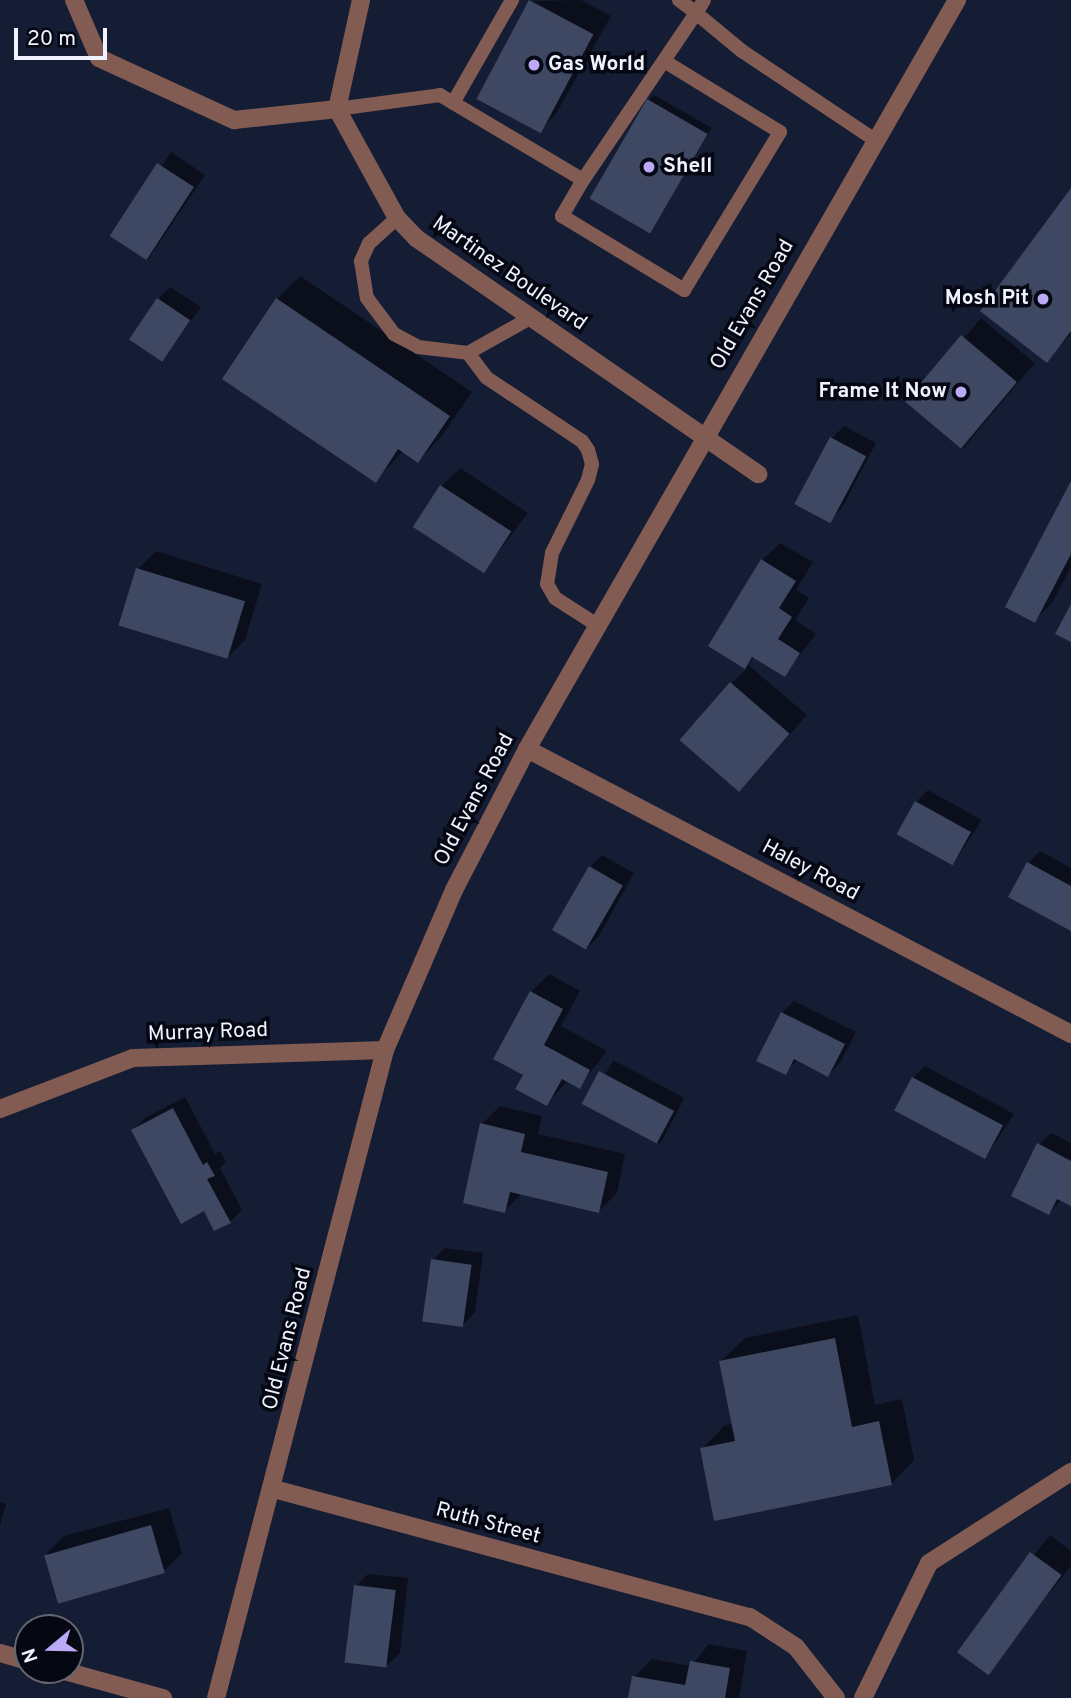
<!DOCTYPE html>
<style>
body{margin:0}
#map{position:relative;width:1071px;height:1698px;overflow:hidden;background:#151d34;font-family:Overpass,sans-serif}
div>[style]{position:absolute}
.shadow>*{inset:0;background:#0007;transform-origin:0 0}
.building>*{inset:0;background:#3e4862;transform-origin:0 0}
.service>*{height:14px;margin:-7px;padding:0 7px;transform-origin:7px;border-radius:7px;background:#825c53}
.minor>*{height:18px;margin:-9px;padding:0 9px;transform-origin:9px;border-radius:9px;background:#825c53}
.tertiary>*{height:18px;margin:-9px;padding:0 9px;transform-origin:9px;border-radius:9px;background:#825c53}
.dots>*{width:19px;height:19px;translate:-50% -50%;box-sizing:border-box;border:4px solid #050812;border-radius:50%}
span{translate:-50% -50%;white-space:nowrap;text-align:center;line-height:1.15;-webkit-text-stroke:7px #050812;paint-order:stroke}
.poi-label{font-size:21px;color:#eff3fd;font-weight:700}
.left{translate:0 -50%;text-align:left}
.right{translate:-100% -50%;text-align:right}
.street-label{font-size:21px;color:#eff3fd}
.north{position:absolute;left:14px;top:1614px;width:70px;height:70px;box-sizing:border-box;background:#050812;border:2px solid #636670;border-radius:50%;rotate:251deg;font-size:19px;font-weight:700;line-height:28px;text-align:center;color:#eff3fd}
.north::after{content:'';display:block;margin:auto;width:24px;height:32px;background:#bbaaf6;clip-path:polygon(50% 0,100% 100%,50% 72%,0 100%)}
.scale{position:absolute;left:14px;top:28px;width:93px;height:32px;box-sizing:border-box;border:4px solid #eff3fd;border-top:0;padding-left:9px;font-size:21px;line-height:24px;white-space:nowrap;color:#eff3fd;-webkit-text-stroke:5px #050812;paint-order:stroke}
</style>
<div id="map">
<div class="shadow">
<i style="clip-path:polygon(581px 0,611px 16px,556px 114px,538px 132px,530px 1px)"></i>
<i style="clip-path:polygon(654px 95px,712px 128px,650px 232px,649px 100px)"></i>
<i style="left:171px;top:152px;width:41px;height:103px;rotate:34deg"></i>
<i style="clip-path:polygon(1071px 191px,1071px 334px,1046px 361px)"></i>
<i style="clip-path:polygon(300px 276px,472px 392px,441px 437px,418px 461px,403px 451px,376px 480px,277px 299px)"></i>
<i style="clip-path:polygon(170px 287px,201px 307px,162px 360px,158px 299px)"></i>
<i style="left:981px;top:318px;width:70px;height:111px;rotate:40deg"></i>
<i style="clip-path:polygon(844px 426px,876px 443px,842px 508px,830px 520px,832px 438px)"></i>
<i style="clip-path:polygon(460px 468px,528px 513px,483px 572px,415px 527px,442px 486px)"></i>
<i style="clip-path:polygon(1071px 485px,1071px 567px,1052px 603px,1034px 621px)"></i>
<i style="clip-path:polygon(780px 543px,813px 562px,796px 590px,809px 598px,795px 620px,816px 634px,784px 675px,755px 657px,747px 664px,807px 715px,741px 790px,731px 684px,747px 668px,710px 645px,762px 560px)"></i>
<i style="clip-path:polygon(156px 551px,262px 584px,245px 640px,227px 658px,138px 569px)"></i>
<i style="clip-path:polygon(928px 790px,982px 820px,953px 864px,916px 802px)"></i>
<i style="clip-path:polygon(1040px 851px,1071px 868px,1071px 929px,1028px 863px)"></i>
<i style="clip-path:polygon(602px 855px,634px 873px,599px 936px,587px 948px,590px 867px)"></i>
<i style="clip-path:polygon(549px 974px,580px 991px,561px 1026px,607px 1051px,579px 1087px,568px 1080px,547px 1104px,525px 1074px,531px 992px)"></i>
<i style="clip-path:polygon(794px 1001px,856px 1032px,840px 1063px,828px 1075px,798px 1059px,785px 1073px,782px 1013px)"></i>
<i style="left:613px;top:1060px;width:81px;height:52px;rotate:28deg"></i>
<i style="clip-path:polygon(925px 1066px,1014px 1114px,986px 1157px,913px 1078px)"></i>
<i style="clip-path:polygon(185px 1097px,215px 1154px,220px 1151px,226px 1162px,220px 1168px,242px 1210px,230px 1222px,205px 1209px,133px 1130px,145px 1118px)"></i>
<i style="clip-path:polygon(500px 1106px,542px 1116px,538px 1134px,625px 1154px,617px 1193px,599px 1211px,522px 1193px,505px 1211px,482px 1124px)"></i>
<i style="clip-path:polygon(1051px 1133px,1071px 1143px,1071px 1204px,1062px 1199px,1049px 1213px,1039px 1145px)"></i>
<i style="clip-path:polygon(445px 1248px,483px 1253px,475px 1312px,463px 1325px,433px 1260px)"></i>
<i style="clip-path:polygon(858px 1315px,875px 1405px,902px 1399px,914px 1460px,891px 1484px,702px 1449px,725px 1425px,733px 1424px,721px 1361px,745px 1338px)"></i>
<i style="clip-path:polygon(0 1502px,6px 1504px,0 1526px)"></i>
<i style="clip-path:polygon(169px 1508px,182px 1553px,164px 1571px,46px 1554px,64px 1536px)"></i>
<i style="clip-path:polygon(1050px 1535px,1071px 1551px,1071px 1566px,987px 1672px,959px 1651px)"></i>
<i style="clip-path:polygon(368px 1574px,408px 1578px,400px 1653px,388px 1665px,356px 1586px)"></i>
<i style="clip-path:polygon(709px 1644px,747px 1651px,739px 1698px,630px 1698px,634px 1677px,652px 1659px,691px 1666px)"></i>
</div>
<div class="building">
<i style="left:529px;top:0;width:73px;height:112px;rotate:28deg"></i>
<i style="left:647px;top:99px;width:70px;height:115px;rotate:30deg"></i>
<i style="left:157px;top:163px;width:44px;height:87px;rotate:33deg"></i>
<i style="clip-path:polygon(1071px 188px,1071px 331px,1047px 363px,980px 311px)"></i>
<i style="left:157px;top:298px;width:40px;height:50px;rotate:34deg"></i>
<i style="clip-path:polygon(276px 298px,450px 416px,418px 463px,398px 449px,376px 483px,222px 379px)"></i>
<i style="left:961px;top:335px;width:73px;height:87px;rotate:40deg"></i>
<i style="left:830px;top:437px;width:41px;height:76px;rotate:28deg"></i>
<i style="clip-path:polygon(1071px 481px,1071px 554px,1035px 623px,1005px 607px)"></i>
<i style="left:440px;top:485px;width:85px;height:50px;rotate:33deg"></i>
<i style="clip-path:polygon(761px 559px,796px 581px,779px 608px,792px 617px,778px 639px,800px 653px,785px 677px,752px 657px,745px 669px,708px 646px)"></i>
<i style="left:136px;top:568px;width:114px;height:60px;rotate:17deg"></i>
<i style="clip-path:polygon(1071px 604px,1071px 642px,1055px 634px)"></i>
<i style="left:730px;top:682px;width:79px;height:77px;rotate:41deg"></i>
<i style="left:915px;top:801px;width:64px;height:38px;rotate:29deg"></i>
<i style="clip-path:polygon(1027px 862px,1071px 886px,1071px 931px,1008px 897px)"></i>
<i style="left:589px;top:866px;width:39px;height:74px;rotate:30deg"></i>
<i style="clip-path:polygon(530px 991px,563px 1009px,544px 1045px,590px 1070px,580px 1089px,562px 1079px,547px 1106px,515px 1089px,523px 1075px,493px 1059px)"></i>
<i style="clip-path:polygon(781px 1012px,845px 1044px,828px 1077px,794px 1059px,786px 1075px,756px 1061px)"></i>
<i style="left:599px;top:1071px;width:85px;height:37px;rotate:28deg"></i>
<i style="left:912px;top:1077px;width:103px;height:38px;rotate:28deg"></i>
<i style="clip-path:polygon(173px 1108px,203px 1165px,207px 1162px,215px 1176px,207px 1179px,231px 1223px,214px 1231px,204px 1211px,181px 1224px,131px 1130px)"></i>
<i style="clip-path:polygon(480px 1123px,525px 1134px,521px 1152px,608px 1172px,599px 1213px,510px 1192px,505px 1213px,463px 1203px)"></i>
<i style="clip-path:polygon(1037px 1143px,1071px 1161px,1071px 1206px,1057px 1199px,1049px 1215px,1011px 1196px)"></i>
<i style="left:431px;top:1259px;width:41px;height:63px;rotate:8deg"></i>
<i style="clip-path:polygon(835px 1338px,852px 1427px,879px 1421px,892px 1485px,714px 1521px,700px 1448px,735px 1441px,719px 1361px)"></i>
<i style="left:151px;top:1525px;width:50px;height:111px;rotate:74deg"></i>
<i style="left:1030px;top:1552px;width:39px;height:124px;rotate:36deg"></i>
<i style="left:354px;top:1585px;width:42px;height:78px;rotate:7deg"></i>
<i style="clip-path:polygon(690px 1661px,730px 1668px,725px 1698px,628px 1698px,632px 1676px,685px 1685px)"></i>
</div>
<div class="service">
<i style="left:679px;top:0;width:21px;rotate:37deg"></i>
<i style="left:696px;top:13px;width:15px;rotate:-58deg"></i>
<i style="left:453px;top:103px;width:119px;rotate:-60.2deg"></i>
<i style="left:337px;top:109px;width:104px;rotate:-7.7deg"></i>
<i style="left:440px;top:95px;width:166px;rotate:30.7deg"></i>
<i style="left:583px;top:180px;width:202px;rotate:-55.9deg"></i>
<i style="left:696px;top:13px;width:60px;rotate:39.6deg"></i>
<i style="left:742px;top:51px;width:160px;rotate:33.8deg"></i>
<i style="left:583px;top:180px;width:42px;rotate:120.3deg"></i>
<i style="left:562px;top:216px;width:143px;rotate:31.2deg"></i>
<i style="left:684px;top:290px;width:185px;rotate:-58.7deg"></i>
<i style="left:780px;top:132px;width:136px;rotate:-148.5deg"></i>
<i style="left:397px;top:218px;width:38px;rotate:138deg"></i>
<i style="left:369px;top:243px;width:20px;rotate:114deg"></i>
<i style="left:361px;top:261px;width:37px;rotate:81deg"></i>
<i style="left:367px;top:298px;width:45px;rotate:53.1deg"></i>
<i style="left:394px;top:334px;width:27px;rotate:28deg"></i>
<i style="left:418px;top:347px;width:50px;rotate:6.8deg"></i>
<i style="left:468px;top:353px;width:71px;rotate:-29.4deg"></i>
<i style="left:468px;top:353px;width:31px;rotate:53deg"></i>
<i style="left:487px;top:378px;width:114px;rotate:33.6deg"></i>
<i style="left:582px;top:441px;width:11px;rotate:56deg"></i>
<i style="left:588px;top:450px;width:15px;rotate:74deg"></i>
<i style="left:592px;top:464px;width:16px;rotate:104deg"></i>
<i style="left:588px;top:480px;width:81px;rotate:116.3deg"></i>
<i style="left:552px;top:553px;width:31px;rotate:99deg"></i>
<i style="left:547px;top:584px;width:16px;rotate:60deg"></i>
<i style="left:555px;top:598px;width:50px;rotate:32.7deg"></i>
</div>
<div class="minor">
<i style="left:74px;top:0;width:63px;rotate:66.7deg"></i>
<i style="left:99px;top:58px;width:149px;rotate:24.7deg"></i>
<i style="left:234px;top:120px;width:104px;rotate:-6.1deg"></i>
<i style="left:361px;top:0;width:112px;rotate:102.4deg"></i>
<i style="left:337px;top:109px;width:124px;rotate:61.2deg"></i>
<i style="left:397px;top:218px;width:28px;rotate:46deg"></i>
<i style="left:416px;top:238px;width:416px;rotate:34.6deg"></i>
<i style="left:527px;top:749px;width:614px;rotate:27.65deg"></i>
<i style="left:0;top:1109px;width:142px;rotate:-21deg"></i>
<i style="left:133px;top:1058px;width:252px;rotate:-1.8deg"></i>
<i style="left:274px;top:1489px;width:493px;rotate:15.1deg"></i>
<i style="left:750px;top:1617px;width:55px;rotate:33.1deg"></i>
<i style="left:796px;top:1647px;width:65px;rotate:51.9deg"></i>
<i style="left:0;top:1653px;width:29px;rotate:16deg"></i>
<i style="left:61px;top:1670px;width:106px;rotate:15.4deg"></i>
<i style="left:863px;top:1698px;width:150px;rotate:-63.9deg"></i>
<i style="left:929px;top:1563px;width:169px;rotate:-32.7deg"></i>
</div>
<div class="tertiary">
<i style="left:216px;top:1698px;width:670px;rotate:-75.38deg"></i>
<i style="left:385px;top:1050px;width:96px;rotate:-66.6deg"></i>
<i style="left:423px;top:962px;width:78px;rotate:-66.7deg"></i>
<i style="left:454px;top:890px;width:159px;rotate:-62.6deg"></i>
<i style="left:527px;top:749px;width:864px;rotate:-60.14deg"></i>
</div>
<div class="dots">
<i style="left:534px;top:65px;background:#bbaaf6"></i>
<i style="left:649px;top:167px;background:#bbaaf6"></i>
<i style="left:1043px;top:299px;background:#bbaaf6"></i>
<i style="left:961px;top:392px;background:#bbaaf6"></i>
</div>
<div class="poi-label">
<span class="left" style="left:548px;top:65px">Gas World</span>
<span class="left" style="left:663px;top:167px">Shell</span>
<span class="right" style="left:1029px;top:299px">Mosh Pit</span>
<span class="right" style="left:947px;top:392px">Frame It Now</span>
</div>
<div class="street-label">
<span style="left:509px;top:274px;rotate:35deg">Martinez Boulevard</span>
<span style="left:753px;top:305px;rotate:-60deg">Old Evans Road</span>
<span style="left:475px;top:800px;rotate:-62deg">Old Evans Road</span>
<span style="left:810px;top:871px;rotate:28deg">Haley Road</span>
<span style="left:208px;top:1033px;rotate:-2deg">Murray Road</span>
<span style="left:288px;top:1339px;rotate:-76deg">Old Evans Road</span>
<span style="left:488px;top:1524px;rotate:15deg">Ruth Street</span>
</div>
<div class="north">N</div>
<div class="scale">20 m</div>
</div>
